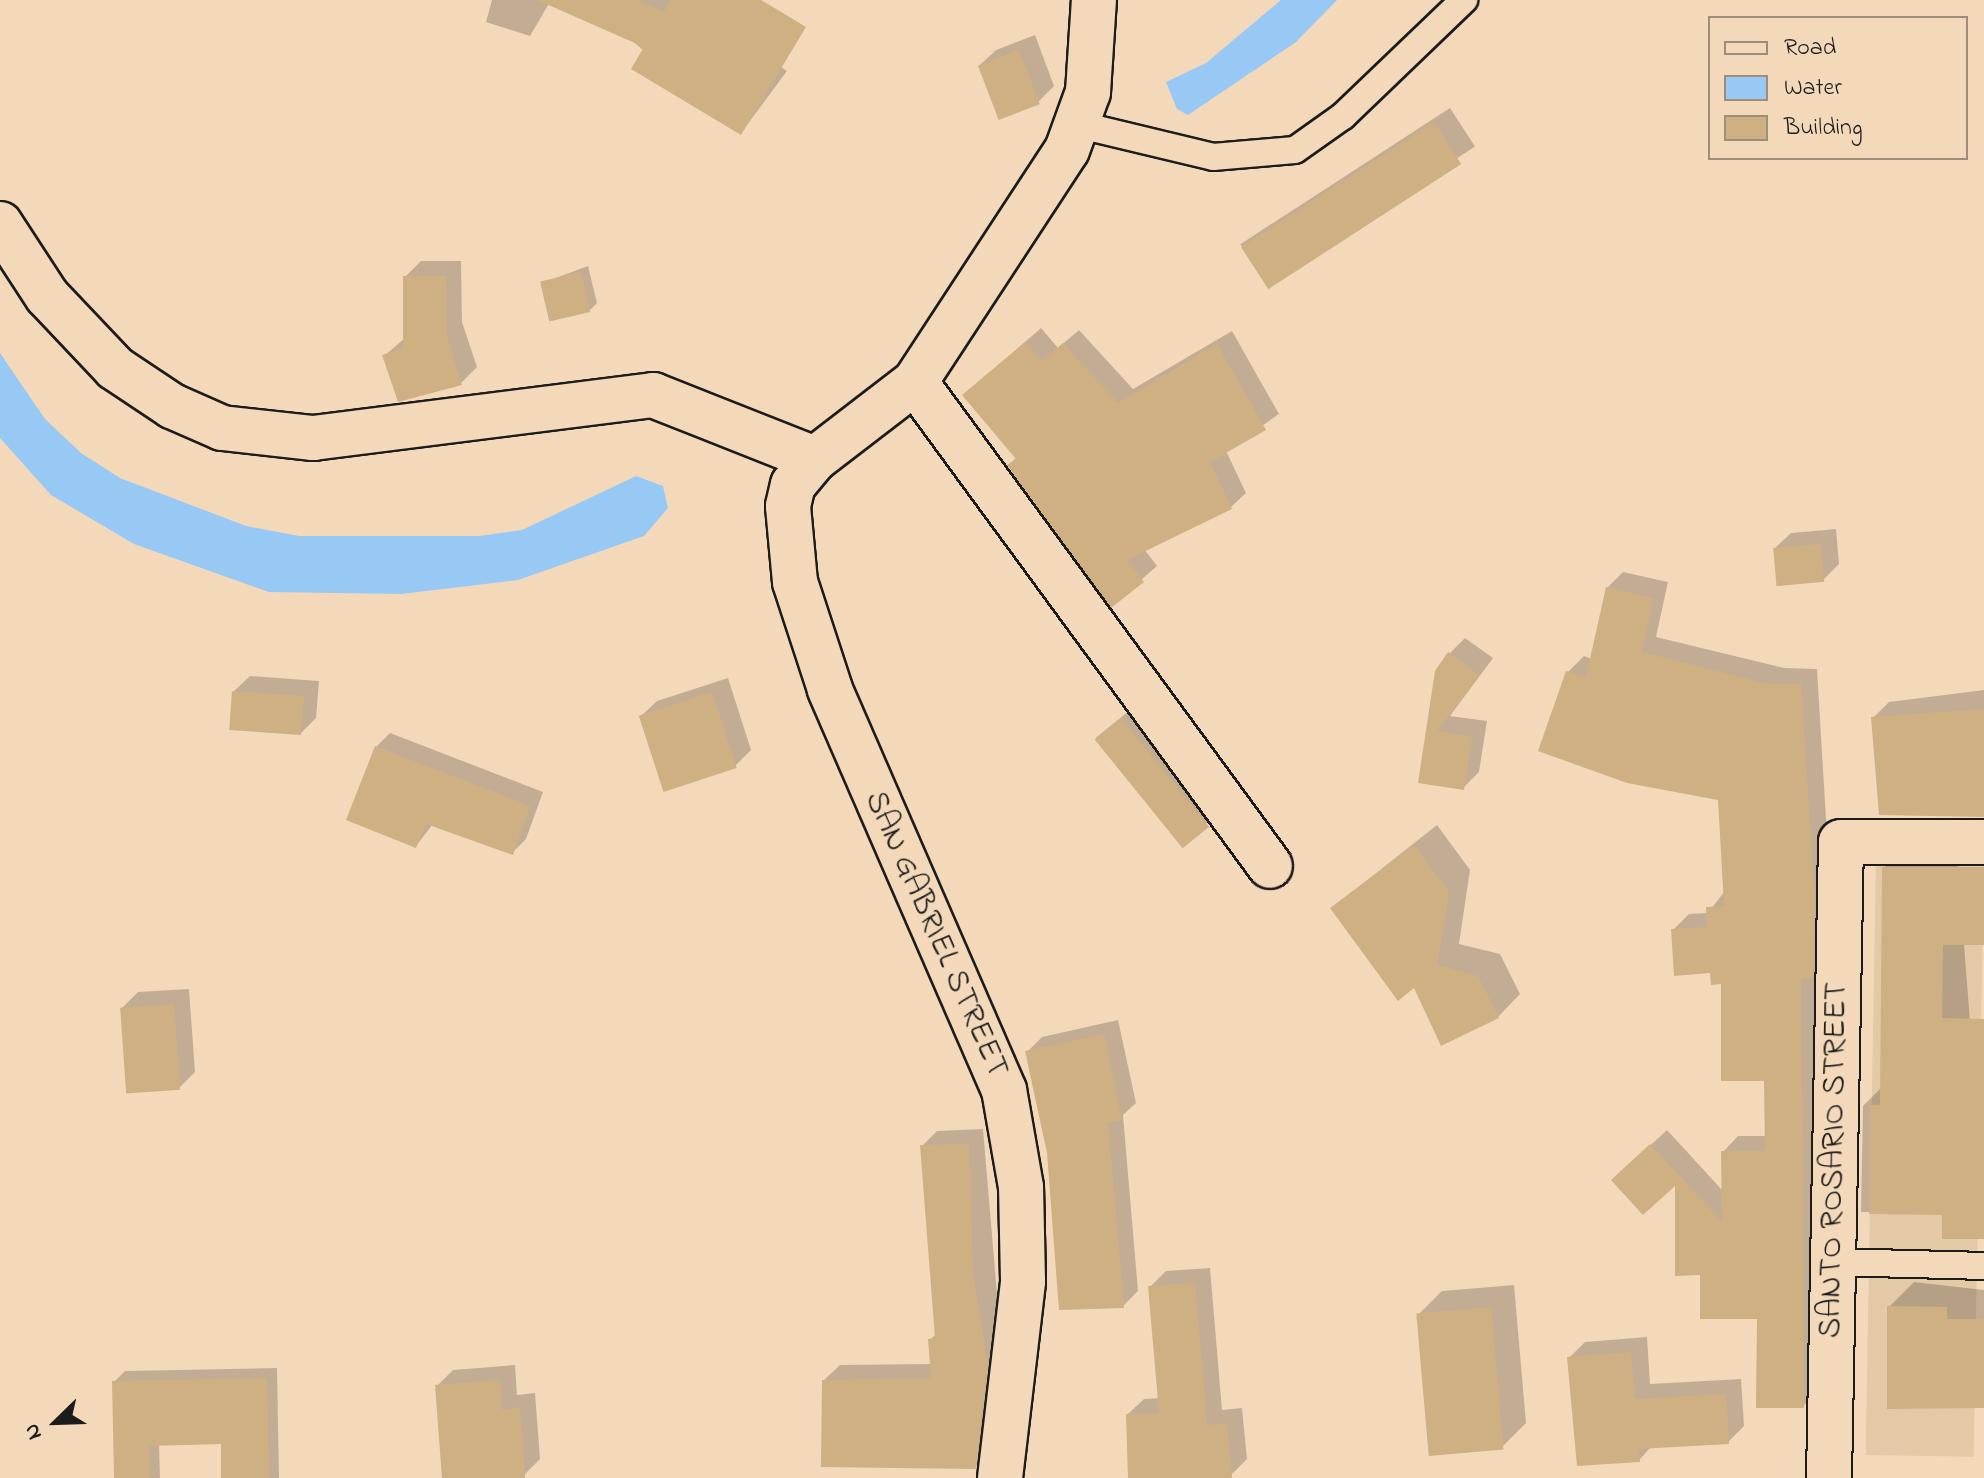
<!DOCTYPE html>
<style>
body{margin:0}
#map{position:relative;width:1984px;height:1478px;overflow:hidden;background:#f3d9ba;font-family:"Indie Flower",sans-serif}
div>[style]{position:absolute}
.built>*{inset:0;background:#e4c9a7;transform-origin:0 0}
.water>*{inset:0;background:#97c9f4}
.shadow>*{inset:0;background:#0003;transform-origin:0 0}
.building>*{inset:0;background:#cfb083;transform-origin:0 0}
.roads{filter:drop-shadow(2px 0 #1c1c1c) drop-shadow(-2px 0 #1c1c1c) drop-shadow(0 2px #1c1c1c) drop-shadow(0 -2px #1c1c1c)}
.lane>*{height:26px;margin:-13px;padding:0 13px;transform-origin:13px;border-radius:13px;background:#f3d9ba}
.street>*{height:44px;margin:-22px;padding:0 22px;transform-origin:22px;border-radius:22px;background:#f3d9ba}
span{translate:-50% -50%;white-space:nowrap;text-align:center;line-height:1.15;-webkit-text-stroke:6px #f3d9ba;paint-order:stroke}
.street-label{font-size:32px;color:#1c1c1c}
.legend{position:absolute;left:1708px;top:16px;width:260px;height:144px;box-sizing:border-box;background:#f3d9ba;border:2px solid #9d8d7b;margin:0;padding:10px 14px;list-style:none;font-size:24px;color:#1c1c1c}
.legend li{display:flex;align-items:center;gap:16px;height:40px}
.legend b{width:40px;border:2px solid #9d8d7b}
.north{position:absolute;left:16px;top:1382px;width:80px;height:80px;-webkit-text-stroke:6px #f3d9ba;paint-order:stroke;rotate:247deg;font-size:22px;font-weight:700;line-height:32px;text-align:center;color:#1c1c1c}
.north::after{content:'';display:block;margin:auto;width:28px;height:36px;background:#1c1c1c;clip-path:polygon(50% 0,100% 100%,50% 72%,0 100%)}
</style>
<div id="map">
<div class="built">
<i style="left:1876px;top:860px;width:108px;height:595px;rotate:1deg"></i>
</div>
<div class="water">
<i style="clip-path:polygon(1281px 0,1337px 0,1296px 42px,1188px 115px,1177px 109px,1166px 82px,1206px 63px)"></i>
<i style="clip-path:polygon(0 353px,45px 419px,81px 453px,120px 478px,246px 526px,299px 536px,479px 536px,522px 530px,636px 476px,663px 486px,668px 508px,644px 536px,518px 580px,401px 594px,269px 592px,134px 544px,51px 495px,0 438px)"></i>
</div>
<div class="shadow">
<i style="clip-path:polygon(492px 0,551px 0,530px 36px,486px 22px)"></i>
<i style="clip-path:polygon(584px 0,762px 0,738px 38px,787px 71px,741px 133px)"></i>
<i style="clip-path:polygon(1035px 35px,1054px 86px,1038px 102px,980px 65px,996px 50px)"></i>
<i style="left:1450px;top:108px;width:46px;height:250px;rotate:57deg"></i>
<i style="clip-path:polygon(421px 261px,461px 261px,462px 322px,477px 367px,461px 383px,384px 356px,405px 338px,405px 277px)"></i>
<i style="clip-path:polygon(588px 266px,597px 303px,589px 311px,542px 283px)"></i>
<i style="clip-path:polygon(1041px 328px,1058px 348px,1079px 330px,1133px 389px,1232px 331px,1279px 414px,1226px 451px,1246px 493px,1231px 507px,1144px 549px,1157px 566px,1112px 605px,1009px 465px,1017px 457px,965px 395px)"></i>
<i style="clip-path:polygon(1836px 529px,1839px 564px,1823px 580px,1775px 548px,1791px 533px)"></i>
<i style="clip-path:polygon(1623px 572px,1668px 582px,1656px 637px,1784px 668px,1817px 669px,1830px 885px,1828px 960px,1816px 972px,1819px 1391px,1803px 1406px,1759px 1317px,1702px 1273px,1677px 1181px,1629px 1165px,1667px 1130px,1723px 1191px,1723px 1152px,1738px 1136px,1766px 1136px,1766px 1079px,1723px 982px,1673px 930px,1689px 914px,1708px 913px,1724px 892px,1720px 798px,1568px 672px,1584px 656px,1592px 659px,1607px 588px)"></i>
<i style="clip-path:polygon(1465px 638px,1493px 658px,1450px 716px,1487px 721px,1479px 772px,1463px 788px,1420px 781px,1449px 654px)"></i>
<i style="clip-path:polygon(250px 676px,319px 681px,316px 718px,300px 734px,234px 691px)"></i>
<i style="clip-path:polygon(728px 678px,751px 750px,735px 766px,641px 716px,657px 701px)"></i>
<i style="clip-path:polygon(1984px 690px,1984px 786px,1873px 718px,1889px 702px)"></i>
<i style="left:1135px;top:706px;width:136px;height:50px;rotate:51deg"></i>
<i style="clip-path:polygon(390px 733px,543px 792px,526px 839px,512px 853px,433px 824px,416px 846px,376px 747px)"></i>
<i style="clip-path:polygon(1437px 825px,1470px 870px,1459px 944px,1500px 954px,1520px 994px,1498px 1017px,1415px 985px,1332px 908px)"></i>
<i style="clip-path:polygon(1910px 842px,1956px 842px,1972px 1047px,1984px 1047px,1984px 1237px,1944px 1213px,1861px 1212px,1863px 1106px,1882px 1087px,1884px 868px)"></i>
<i style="clip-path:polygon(189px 989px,195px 1072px,179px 1088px,122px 1008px,138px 992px)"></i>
<i style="clip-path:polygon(1118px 1020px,1136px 1103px,1123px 1115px,1138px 1291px,1123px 1306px,1027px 1052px,1042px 1037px)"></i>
<i style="clip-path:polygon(983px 1129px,1002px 1352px,990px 1452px,975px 1467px,824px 1380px,840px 1365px,932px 1364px,930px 1340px,937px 1333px,922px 1146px,937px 1131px)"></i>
<i style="clip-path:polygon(1210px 1268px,1222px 1410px,1242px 1408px,1247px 1459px,1231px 1475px,1134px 1478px,1128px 1414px,1144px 1399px,1160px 1398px,1150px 1287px,1166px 1271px)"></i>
<i style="clip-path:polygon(1914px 1282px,1984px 1290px,1984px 1406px,1889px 1307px)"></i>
<i style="clip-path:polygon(1514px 1285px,1526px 1423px,1502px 1447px,1419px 1314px,1442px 1291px)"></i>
<i style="clip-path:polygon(1647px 1337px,1650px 1384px,1741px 1379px,1744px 1426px,1728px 1442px,1652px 1446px,1639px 1460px,1569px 1358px,1585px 1342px)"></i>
<i style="clip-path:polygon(515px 1365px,517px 1395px,535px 1393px,540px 1459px,524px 1475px,444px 1478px,437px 1386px,453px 1370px)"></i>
<i style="clip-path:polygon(277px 1368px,279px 1478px,223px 1478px,223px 1442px,159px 1444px,160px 1478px,116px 1478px,114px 1382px,125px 1371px)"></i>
</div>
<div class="building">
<i style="clip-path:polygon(537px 0,637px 0,664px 12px,671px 0,761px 0,806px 27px,741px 135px,631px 69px,644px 47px)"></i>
<i style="left:1019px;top:50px;width:58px;height:44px;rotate:69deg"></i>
<i style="left:1434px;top:122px;width:50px;height:230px;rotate:57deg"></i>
<i style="left:581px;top:272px;width:41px;height:42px;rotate:77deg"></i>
<i style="clip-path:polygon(403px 276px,446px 276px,447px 338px,462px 385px,398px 402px,382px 355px,403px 348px)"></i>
<i style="clip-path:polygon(1025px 342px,1042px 361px,1063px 343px,1118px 403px,1217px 344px,1266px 430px,1210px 462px,1232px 509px,1127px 560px,1144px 582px,1111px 608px,1007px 465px,1016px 459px,962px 395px)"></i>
<i style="left:1821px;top:544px;width:38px;height:48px;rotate:85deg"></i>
<i style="clip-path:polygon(1606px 587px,1653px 598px,1642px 652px,1767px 684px,1801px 684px,1815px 902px,1813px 978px,1801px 979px,1804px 1408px,1756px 1408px,1757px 1319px,1700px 1319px,1700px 1275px,1675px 1276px,1675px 1186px,1643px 1215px,1611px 1180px,1650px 1144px,1722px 1222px,1721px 1151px,1765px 1151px,1764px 1081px,1721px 1081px,1721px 984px,1711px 985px,1710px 973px,1674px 976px,1671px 929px,1707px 927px,1706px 907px,1724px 906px,1718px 800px,1627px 783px,1538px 751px,1566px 671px,1586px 677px)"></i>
<i style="clip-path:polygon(1448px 652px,1479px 675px,1437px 731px,1472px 737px,1464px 790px,1418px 783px,1435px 671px)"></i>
<i style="left:232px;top:691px;width:72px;height:39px;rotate:4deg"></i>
<i style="left:712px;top:692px;width:80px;height:77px;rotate:72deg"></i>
<i style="clip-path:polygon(1984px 709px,1984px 817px,1879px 815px,1871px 717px)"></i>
<i style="left:1121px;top:718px;width:140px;height:34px;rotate:51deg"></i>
<i style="clip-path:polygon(375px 746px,530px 806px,513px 855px,426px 824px,416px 848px,346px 820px)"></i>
<i style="clip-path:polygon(1414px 845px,1449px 892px,1437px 965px,1478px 976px,1499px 1018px,1441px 1046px,1414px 988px,1398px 1001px,1330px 908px)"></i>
<i style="clip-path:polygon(1882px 867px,1984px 867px,1984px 945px,1943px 945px,1942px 1018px,1984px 1019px,1984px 1239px,1942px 1239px,1942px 1215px,1869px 1214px,1870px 1105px,1880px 1105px)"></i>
<i style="left:174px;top:1004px;width:86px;height:54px;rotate:86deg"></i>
<i style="clip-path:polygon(1104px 1034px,1122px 1120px,1108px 1122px,1124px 1308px,1059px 1310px,1047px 1153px,1025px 1051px)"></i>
<i style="clip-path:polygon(969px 1144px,973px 1272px,988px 1368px,976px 1469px,821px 1467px,822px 1380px,931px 1378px,928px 1339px,935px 1338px,920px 1145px)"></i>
<i style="clip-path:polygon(1195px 1283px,1207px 1425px,1227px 1423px,1232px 1478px,1128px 1478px,1126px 1414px,1159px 1413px,1148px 1286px)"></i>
<i style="clip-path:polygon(1887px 1306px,1947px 1307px,1947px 1319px,1984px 1319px,1984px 1408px,1887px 1409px)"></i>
<i style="left:1491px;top:1307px;width:143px;height:75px;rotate:85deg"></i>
<i style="clip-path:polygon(1631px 1352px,1635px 1399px,1726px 1394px,1729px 1444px,1639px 1449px,1640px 1462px,1577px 1466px,1567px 1357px)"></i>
<i style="clip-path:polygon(267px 1378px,269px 1478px,221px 1478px,221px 1444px,149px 1446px,150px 1478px,114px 1478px,112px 1381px)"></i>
<i style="clip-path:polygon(500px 1380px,502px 1410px,520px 1408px,525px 1478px,442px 1478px,435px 1385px)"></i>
</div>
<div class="roads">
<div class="lane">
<i style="left:1076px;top:124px;width:141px;rotate:13.5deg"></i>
<i style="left:1213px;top:157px;width:82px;rotate:-4.9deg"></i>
<i style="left:1295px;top:150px;width:59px;rotate:-35.3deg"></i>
<i style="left:1343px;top:116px;width:168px;rotate:-43.8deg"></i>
<i style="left:1833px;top:1262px;width:151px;rotate:1.5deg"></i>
</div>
<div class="street">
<i style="left:0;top:224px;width:86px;rotate:56.9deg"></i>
<i style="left:47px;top:296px;width:99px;rotate:46.6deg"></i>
<i style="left:115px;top:368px;width:69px;rotate:33.7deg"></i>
<i style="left:172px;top:406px;width:55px;rotate:23.7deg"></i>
<i style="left:222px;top:428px;width:92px;rotate:6.3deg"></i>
<i style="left:313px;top:438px;width:343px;rotate:-7.2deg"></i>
<i style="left:653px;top:395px;width:174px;rotate:21.6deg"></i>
<i style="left:915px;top:382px;width:600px;rotate:53.74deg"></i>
<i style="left:1000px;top:1478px;width:198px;rotate:-83.3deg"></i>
<i style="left:1023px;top:1281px;width:94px;rotate:-91.2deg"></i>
<i style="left:1021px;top:1187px;width:98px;rotate:-99.9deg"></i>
<i style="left:1004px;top:1090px;width:437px;rotate:-113.5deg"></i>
<i style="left:830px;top:689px;width:113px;rotate:-108.1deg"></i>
<i style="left:795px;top:582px;width:76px;rotate:-95.3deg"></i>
<i style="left:788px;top:506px;width:22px;rotate:-77deg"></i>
<i style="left:793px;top:485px;width:34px;rotate:-50deg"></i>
<i style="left:815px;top:459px;width:126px;rotate:-37.6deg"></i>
<i style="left:915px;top:382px;width:277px;rotate:-56.8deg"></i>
<i style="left:1067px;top:150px;width:62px;rotate:-70.1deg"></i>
<i style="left:1088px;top:92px;width:92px;rotate:-86.3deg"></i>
<i style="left:1829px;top:1478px;width:636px;rotate:-88.92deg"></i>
<i style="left:1841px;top:842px;width:143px"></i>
</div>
</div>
<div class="street-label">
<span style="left:935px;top:935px;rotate:66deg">SAN GABRIEL STREET</span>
<span style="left:1835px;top:1160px;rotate:-89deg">SANTO ROSARIO STREET</span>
</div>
<ul class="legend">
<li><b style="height:10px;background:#f3d9ba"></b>Road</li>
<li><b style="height:22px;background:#97c9f4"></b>Water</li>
<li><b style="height:22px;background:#cfb083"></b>Building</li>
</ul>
<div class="north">N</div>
</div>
